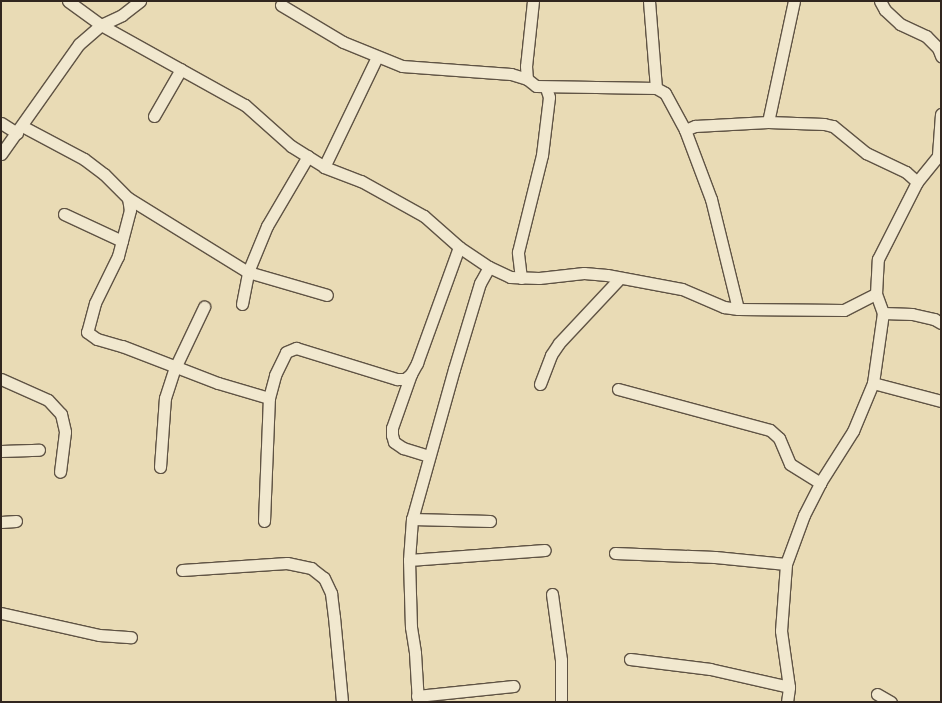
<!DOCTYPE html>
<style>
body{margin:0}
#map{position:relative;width:942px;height:703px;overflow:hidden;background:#e9dbb5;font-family:"Libre Caslon Text",serif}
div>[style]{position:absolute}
.roads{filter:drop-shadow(1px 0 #5f5344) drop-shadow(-1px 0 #5f5344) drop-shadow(0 1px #5f5344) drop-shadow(0 -1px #5f5344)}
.minor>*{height:11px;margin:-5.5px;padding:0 5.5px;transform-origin:5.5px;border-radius:5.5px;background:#f1e8cf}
span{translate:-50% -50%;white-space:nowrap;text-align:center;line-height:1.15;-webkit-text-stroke:3px #f1e8cf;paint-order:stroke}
.frame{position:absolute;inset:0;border:2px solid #31261f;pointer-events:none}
</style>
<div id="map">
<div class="roads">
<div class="minor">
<i style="left:68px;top:1px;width:41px;rotate:36deg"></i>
<i style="left:101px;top:25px;width:165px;rotate:29.1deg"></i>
<i style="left:245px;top:105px;width:62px;rotate:41.7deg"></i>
<i style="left:291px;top:146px;width:39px;rotate:32deg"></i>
<i style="left:324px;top:167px;width:40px;rotate:21deg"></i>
<i style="left:361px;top:181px;width:72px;rotate:29.1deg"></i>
<i style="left:424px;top:216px;width:47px;rotate:41.5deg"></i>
<i style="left:459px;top:247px;width:36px;rotate:34deg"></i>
<i style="left:489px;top:267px;width:23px;rotate:25deg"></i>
<i style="left:510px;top:277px;width:29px;rotate:2deg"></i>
<i style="left:539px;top:278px;width:45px;rotate:-6.3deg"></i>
<i style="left:584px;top:273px;width:23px;rotate:5deg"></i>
<i style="left:607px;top:275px;width:76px;rotate:10.6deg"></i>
<i style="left:682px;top:289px;width:46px;rotate:23.2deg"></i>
<i style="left:724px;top:307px;width:14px;rotate:8deg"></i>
<i style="left:738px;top:309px;width:106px;rotate:0.5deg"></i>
<i style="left:844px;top:310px;width:36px;rotate:-27deg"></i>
<i style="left:533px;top:1px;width:65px;rotate:96.1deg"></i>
<i style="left:526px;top:66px;width:13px;rotate:86deg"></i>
<i style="left:527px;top:79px;width:11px;rotate:38deg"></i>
<i style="left:536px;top:86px;width:120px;rotate:1deg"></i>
<i style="left:656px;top:88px;width:10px;rotate:29deg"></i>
<i style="left:665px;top:93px;width:42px;rotate:61.6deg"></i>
<i style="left:685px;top:130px;width:74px;rotate:69.4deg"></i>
<i style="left:711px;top:199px;width:113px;rotate:76.2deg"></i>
<i style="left:649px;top:1px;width:87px;rotate:85.4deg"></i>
<i style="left:880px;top:1px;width:10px;rotate:61deg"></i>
<i style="left:885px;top:10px;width:21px;rotate:43deg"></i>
<i style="left:900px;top:24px;width:29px;rotate:25deg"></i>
<i style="left:926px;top:36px;width:17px;rotate:45deg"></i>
<i style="left:938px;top:48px;width:9px;rotate:69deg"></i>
<i style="left:281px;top:5px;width:72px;rotate:30.8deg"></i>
<i style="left:343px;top:42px;width:64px;rotate:22.1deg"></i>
<i style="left:402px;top:66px;width:109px;rotate:4.2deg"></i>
<i style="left:511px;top:74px;width:17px;rotate:17deg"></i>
<i style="left:154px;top:116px;width:54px;rotate:-60.1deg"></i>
<i style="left:768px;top:122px;width:124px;rotate:-77.9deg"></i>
<i style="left:1px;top:123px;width:19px;rotate:32deg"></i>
<i style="left:22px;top:126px;width:70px;rotate:28deg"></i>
<i style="left:84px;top:159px;width:25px;rotate:37deg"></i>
<i style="left:104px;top:174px;width:34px;rotate:45deg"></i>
<i style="left:128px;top:198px;width:12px;rotate:81deg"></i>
<i style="left:130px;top:210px;width:48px;rotate:104.6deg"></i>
<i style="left:118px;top:256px;width:52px;rotate:116.1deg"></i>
<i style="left:95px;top:303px;width:30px;rotate:105deg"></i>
<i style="left:87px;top:332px;width:12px;rotate:35deg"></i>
<i style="left:97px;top:339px;width:26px;rotate:16deg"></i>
<i style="left:122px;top:346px;width:103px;rotate:21.1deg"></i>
<i style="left:218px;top:383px;width:53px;rotate:16.4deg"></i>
<i style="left:685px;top:130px;width:11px;rotate:-22deg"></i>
<i style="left:695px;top:126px;width:73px;rotate:-3.1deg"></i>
<i style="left:768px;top:122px;width:56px;rotate:2deg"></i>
<i style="left:824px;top:124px;width:9px;rotate:13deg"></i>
<i style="left:833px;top:126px;width:43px;rotate:39.3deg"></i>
<i style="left:866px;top:153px;width:44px;rotate:25.4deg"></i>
<i style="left:906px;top:172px;width:15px;rotate:42deg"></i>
<i style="left:1px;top:154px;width:135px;rotate:-54.7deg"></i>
<i style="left:79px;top:44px;width:29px;rotate:-41deg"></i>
<i style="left:101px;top:25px;width:23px;rotate:-25deg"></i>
<i style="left:122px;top:15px;width:23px;rotate:-38deg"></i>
<i style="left:938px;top:155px;width:41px;rotate:-85.8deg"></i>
<i style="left:324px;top:167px;width:122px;rotate:-64.3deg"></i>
<i style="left:128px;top:198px;width:141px;rotate:31.7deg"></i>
<i style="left:248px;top:272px;width:82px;rotate:16.2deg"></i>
<i style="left:64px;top:214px;width:64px;rotate:25deg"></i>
<i style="left:489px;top:267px;width:18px;rotate:119deg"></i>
<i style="left:480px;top:283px;width:90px;rotate:106.8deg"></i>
<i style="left:454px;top:369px;width:156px;rotate:105.6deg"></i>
<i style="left:412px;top:519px;width:78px;rotate:1.5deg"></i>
<i style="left:521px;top:278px;width:26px;rotate:-97deg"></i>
<i style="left:518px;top:252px;width:100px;rotate:-76.1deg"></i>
<i style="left:542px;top:155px;width:58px;rotate:-83.1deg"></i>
<i style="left:549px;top:97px;width:9px;rotate:-108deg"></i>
<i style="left:242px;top:304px;width:33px;rotate:-79deg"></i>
<i style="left:248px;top:272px;width:50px;rotate:-67.6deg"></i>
<i style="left:267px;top:226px;width:81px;rotate:-59.6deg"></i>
<i style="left:883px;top:313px;width:29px;rotate:2deg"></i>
<i style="left:912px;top:314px;width:23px;rotate:13deg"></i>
<i style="left:934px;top:319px;width:8px;rotate:30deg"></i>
<i style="left:411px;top:374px;width:57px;rotate:109.4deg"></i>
<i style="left:392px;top:428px;width:7px;rotate:90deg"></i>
<i style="left:392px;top:435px;width:7px;rotate:74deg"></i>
<i style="left:394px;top:442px;width:11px;rotate:34deg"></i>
<i style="left:403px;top:448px;width:27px;rotate:17deg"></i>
<i style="left:1px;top:379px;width:51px;rotate:24.1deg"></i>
<i style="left:48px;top:400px;width:19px;rotate:47deg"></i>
<i style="left:61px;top:414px;width:18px;rotate:77deg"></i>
<i style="left:65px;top:432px;width:40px;rotate:97.1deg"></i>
<i style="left:873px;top:383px;width:70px;rotate:14.8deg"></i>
<i style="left:540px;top:384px;width:31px;rotate:-69deg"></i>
<i style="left:551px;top:355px;width:14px;rotate:-56deg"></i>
<i style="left:559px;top:343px;width:88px;rotate:-46.8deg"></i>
<i style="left:618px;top:389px;width:157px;rotate:15.1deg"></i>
<i style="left:770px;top:430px;width:12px;rotate:42deg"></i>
<i style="left:779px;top:438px;width:28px;rotate:67deg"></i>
<i style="left:790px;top:464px;width:36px;rotate:32deg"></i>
<i style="left:1px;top:451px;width:38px;rotate:-2deg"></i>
<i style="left:160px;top:467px;width:69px;rotate:-85.9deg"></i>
<i style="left:165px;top:398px;width:32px;rotate:-72deg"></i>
<i style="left:175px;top:368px;width:68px;rotate:-64.6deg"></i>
<i style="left:412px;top:519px;width:41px;rotate:94.2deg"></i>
<i style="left:409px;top:560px;width:67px;rotate:88.3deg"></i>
<i style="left:411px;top:627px;width:26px;rotate:81deg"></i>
<i style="left:415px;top:653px;width:49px;rotate:86.5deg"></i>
<i style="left:264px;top:521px;width:123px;rotate:-87.7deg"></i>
<i style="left:269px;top:398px;width:24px;rotate:-75deg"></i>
<i style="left:275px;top:375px;width:25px;rotate:-64deg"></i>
<i style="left:286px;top:352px;width:11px;rotate:-22deg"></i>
<i style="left:296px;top:348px;width:106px;rotate:17.1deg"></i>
<i style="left:397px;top:379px;width:8px"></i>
<i style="left:405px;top:379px;width:8px;rotate:-40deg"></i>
<i style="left:411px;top:374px;width:13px;rotate:-61deg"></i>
<i style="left:417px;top:363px;width:123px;rotate:-70.1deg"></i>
<i style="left:1px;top:522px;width:15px;rotate:-4deg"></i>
<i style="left:615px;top:553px;width:100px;rotate:2.3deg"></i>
<i style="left:715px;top:557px;width:71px;rotate:5.6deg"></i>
<i style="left:409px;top:560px;width:136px;rotate:-4.2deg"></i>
<i style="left:182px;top:570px;width:105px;rotate:-3.8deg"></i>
<i style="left:287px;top:563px;width:25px;rotate:12deg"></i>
<i style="left:311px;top:568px;width:16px;rotate:38deg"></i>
<i style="left:324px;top:578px;width:17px;rotate:65deg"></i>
<i style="left:331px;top:593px;width:24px;rotate:83deg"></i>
<i style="left:334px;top:617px;width:85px;rotate:84.6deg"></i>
<i style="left:552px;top:594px;width:67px;rotate:82.2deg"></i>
<i style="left:561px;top:660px;width:42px;rotate:90deg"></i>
<i style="left:1px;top:613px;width:100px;rotate:12.7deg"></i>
<i style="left:99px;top:635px;width:32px;rotate:4deg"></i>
<i style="left:630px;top:659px;width:81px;rotate:7.1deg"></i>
<i style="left:710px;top:669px;width:81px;rotate:12.8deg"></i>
<i style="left:877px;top:694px;width:16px;rotate:30deg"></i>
<i style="left:417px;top:696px;width:97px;rotate:-5.9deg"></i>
<i style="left:787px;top:702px;width:15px;rotate:-82deg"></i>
<i style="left:789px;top:687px;width:57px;rotate:-98.1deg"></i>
<i style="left:781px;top:631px;width:67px;rotate:-85.7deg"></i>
<i style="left:786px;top:564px;width:52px;rotate:-69.8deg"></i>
<i style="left:804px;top:515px;width:36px;rotate:-63deg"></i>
<i style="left:820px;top:483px;width:62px;rotate:-57.6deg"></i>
<i style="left:853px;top:431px;width:52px;rotate:-67.4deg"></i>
<i style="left:873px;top:383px;width:71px;rotate:-81.9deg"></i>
<i style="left:883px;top:313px;width:20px;rotate:-110deg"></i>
<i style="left:876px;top:294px;width:35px;rotate:-87deg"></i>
<i style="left:878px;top:259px;width:86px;rotate:-63.1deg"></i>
<i style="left:917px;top:182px;width:38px;rotate:-51deg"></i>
</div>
</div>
<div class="frame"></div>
</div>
